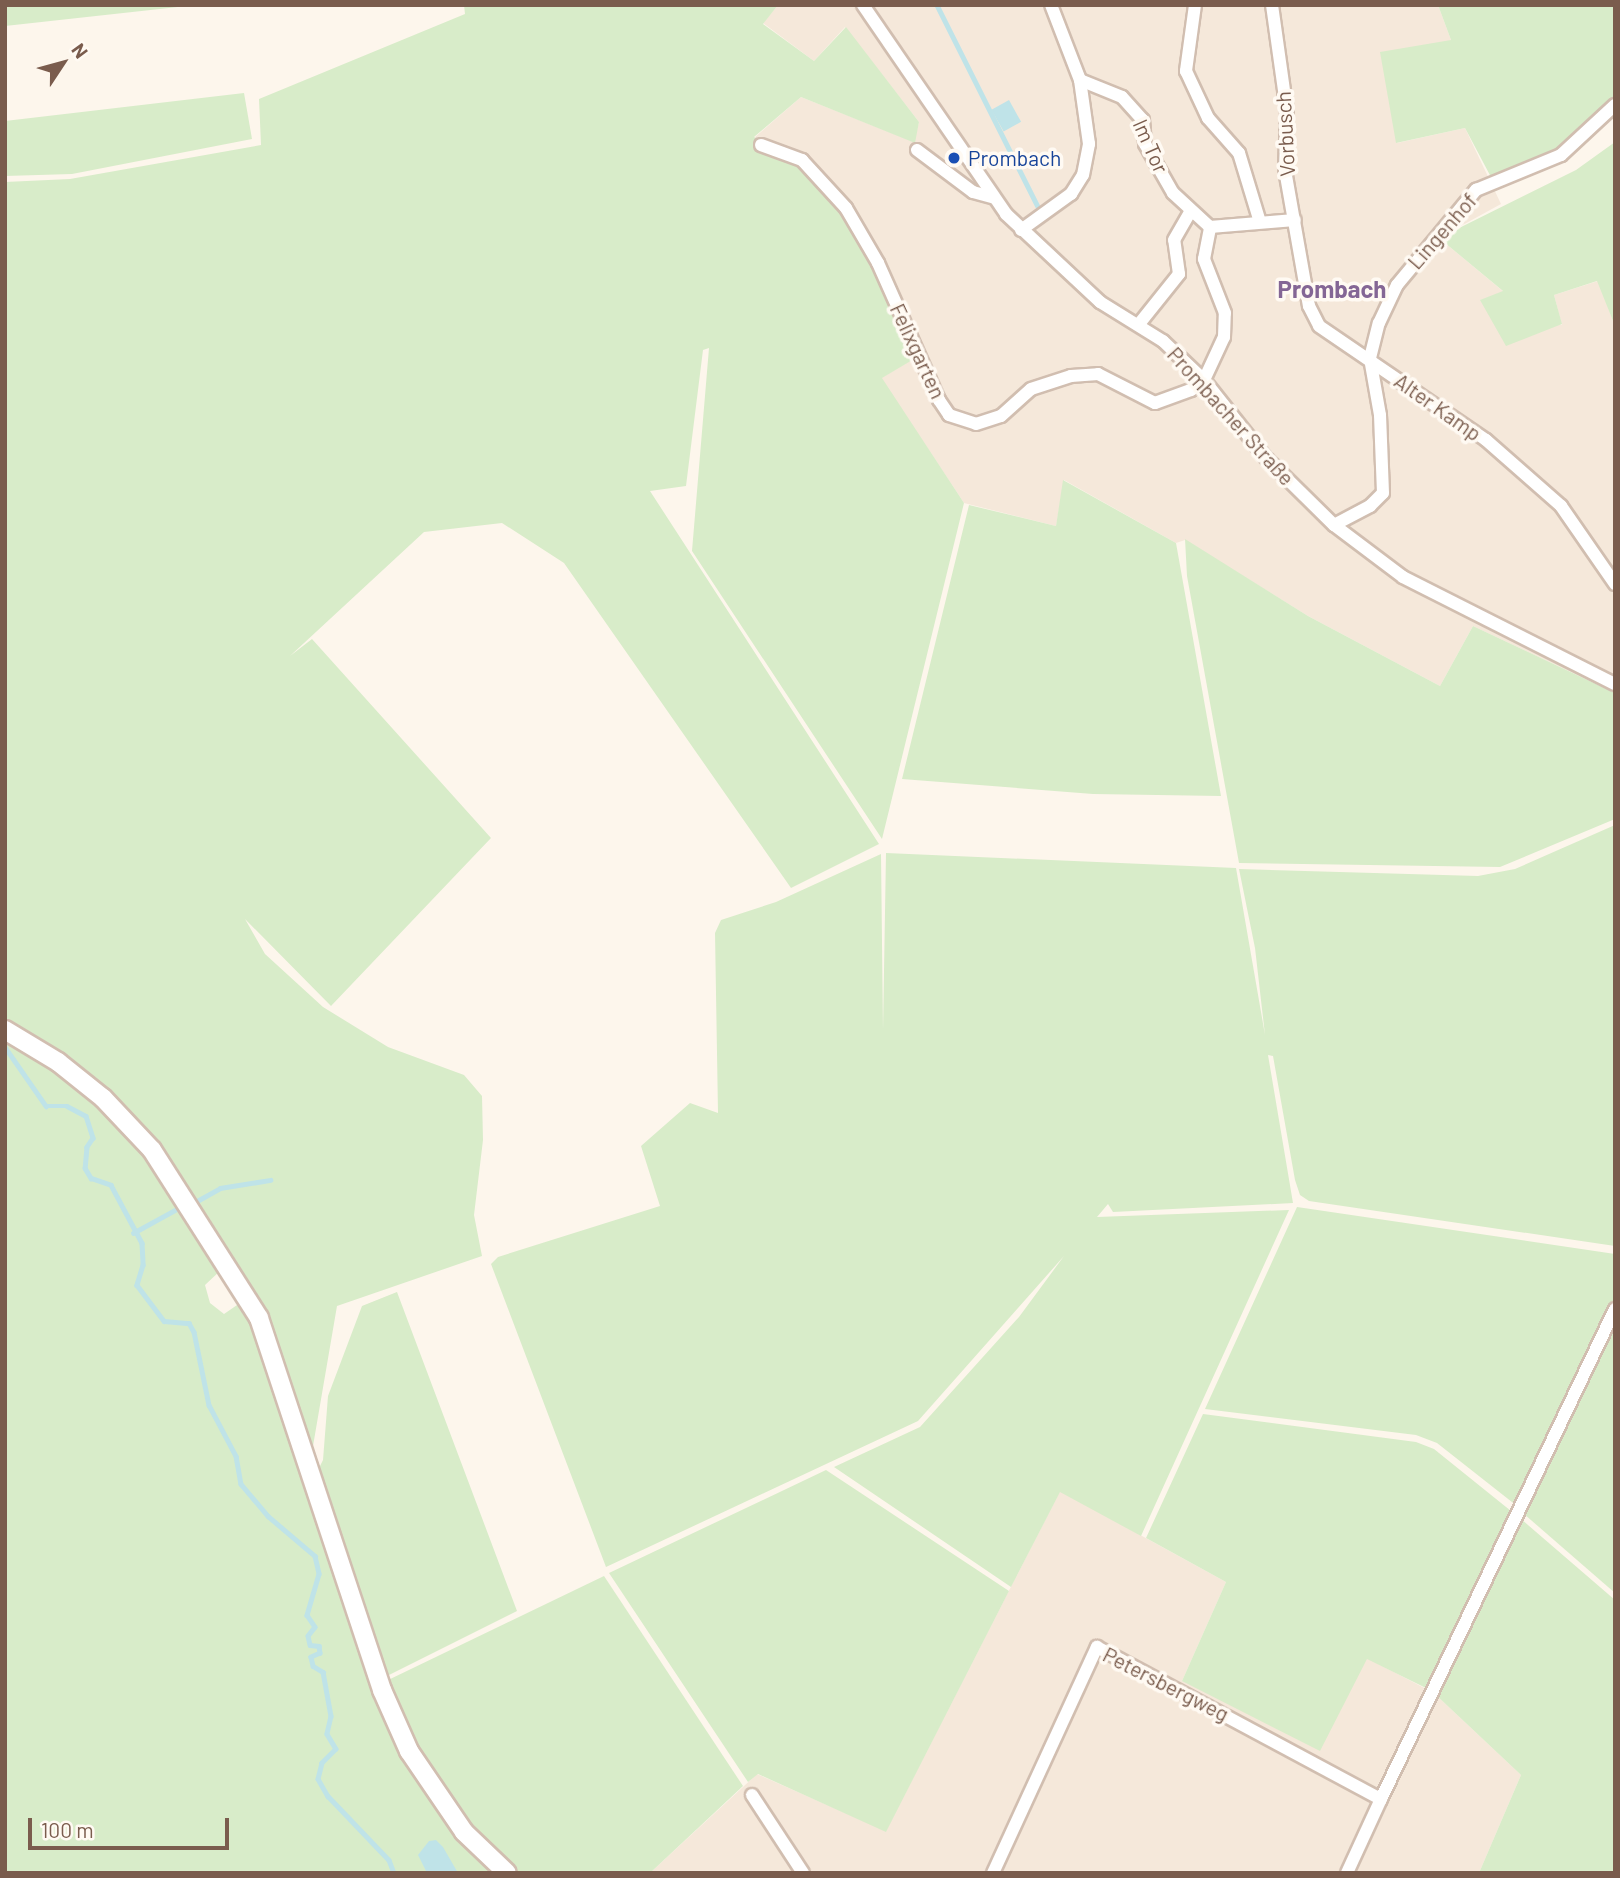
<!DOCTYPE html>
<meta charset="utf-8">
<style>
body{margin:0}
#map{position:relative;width:1620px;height:1878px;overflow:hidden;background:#fdf6ec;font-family:Barlow,sans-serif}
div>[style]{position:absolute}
.residential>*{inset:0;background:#f5e8da}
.green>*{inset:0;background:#d8ecc9}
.water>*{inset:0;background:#bfe3e8;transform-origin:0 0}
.stream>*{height:4.5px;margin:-2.25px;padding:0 2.25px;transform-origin:2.25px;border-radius:2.25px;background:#bfe3e8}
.roads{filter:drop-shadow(2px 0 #d1beb0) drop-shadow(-2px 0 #d1beb0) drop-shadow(0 2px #d1beb0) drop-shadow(0 -2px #d1beb0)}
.street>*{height:12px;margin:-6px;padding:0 6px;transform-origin:6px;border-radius:6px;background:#fff}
.secondary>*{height:18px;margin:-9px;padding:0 9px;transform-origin:9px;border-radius:9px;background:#fff}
.dots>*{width:19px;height:19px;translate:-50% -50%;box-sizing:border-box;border:4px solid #fffaf3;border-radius:50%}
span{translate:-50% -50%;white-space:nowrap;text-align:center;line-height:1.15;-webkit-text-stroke:7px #fffaf3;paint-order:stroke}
.street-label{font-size:21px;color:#7a5c4d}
.transit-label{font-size:21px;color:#164399}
.left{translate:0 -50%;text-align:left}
.quarter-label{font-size:24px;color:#846695;font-weight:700}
.frame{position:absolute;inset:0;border:7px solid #7a5c4d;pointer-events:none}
.north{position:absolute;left:28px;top:28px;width:70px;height:70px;-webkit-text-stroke:5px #fffaf3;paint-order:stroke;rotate:54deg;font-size:19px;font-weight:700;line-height:28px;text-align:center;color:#7a5c4d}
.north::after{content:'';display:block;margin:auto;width:24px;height:32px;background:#7a5c4d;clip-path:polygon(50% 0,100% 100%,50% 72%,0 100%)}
.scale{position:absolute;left:28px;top:1818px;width:201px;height:32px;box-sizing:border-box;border:4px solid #7a5c4d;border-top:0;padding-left:9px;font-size:21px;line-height:24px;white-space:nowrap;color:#7a5c4d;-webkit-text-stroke:5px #fffaf3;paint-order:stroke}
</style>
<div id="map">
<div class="residential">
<i style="clip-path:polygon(778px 5px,1438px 5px,1451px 40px,1397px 143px,1465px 128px,1501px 204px,1439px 238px,1504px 292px,1481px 300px,1562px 325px,1554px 295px,1598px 281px,1615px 326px,1615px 693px,1473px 626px,1440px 686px,1308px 616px,1185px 540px,1176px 543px,1064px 480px,1056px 526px,964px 503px,881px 378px,913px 359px,858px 236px,802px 156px,754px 138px,801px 97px,914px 142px,919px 122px,845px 27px,814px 61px,763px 23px)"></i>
<i style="clip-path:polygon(1060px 1491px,1226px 1582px,1182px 1681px,1367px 1658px,1434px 1693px,1521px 1775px,1479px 1873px,650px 1873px,757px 1774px,886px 1831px)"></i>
</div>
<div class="green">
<i style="clip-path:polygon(5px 5px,196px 5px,5px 26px)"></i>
<i style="clip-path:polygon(464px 5px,778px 5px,763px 24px,814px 61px,846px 27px,919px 122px,915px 143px,801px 97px,754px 137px,803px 167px,858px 236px,914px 359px,882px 378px,964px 503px,882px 839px,692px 551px,709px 348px,703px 350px,686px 486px,650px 491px,879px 844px,791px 888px,564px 563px,502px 523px,424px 532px,290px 656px,312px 639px,491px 838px,331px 1006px,245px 919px,265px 954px,323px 1007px,388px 1047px,464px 1075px,482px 1096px,483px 1140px,474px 1215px,482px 1256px,337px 1306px,313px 1446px,239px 1270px,164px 1154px,96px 1078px,5px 1023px,5px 182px,70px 179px,261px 145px,259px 99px,465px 14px)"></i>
<i style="clip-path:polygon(1438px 5px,1615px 5px,1615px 101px,1558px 153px,1492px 179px,1465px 128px,1396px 143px,1380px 52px,1451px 40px)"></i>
<i style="clip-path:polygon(244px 93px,252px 139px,72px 174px,5px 176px,5px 121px)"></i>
<i style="clip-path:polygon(1615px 142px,1615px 326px,1597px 281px,1554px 295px,1562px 324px,1506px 346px,1480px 300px,1503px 291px,1439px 238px,1576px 170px)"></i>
<i style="clip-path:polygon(1063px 480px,1176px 543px,1221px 796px,1093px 794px,902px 779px,969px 505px,1056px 526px)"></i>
<i style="clip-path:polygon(1185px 539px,1308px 616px,1440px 686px,1473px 626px,1615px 693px,1615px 819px,1500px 867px,1239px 863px,1187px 576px)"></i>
<i style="clip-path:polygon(1615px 825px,1615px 1246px,1309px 1201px,1300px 1195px,1295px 1180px,1273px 1056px,1268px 1055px,1293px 1203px,1113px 1212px,1108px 1204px,1097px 1217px,1289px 1210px,1141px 1536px,1060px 1492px,1011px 1587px,834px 1467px,920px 1427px,1019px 1317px,1064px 1256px,918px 1421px,606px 1567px,491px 1264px,498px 1257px,660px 1206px,641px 1146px,690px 1103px,718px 1113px,715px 933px,721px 920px,776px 902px,881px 854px,883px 1030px,886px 853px,1236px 868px,1265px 1035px,1255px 948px,1239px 869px,1478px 876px,1515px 869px)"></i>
<i style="clip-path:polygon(5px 1039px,87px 1090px,150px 1161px,221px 1270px,205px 1285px,210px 1303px,224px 1314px,240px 1303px,259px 1342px,381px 1706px,496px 1873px,5px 1873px)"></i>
<i style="clip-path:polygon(1297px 1207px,1615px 1254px,1615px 1301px,1517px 1506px,1437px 1443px,1416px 1435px,1205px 1409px)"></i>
<i style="clip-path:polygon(397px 1292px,517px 1611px,383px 1678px,317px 1472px,323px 1460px,328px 1396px,362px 1306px)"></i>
<i style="clip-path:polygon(1615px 1319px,1615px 1593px,1524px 1514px,1524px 1508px)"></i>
<i style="clip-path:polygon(1203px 1414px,1416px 1442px,1434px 1449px,1511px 1511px,1512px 1519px,1430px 1690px,1367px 1659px,1320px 1751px,1182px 1681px,1226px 1582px,1146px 1538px)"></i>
<i style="clip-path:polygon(826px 1470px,1009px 1591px,886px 1832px,758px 1774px,748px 1782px,609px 1573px)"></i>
<i style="clip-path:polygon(1521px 1519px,1615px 1600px,1615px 1873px,1479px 1873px,1521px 1775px,1435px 1694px)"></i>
<i style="clip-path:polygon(604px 1576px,743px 1786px,650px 1873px,513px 1873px,480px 1841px,424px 1764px,384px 1682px)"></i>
</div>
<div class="water">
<i style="left:1009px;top:100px;width:25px;height:20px;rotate:61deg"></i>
<i style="clip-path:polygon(436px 1840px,443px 1847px,458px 1873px,427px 1873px,418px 1855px,429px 1841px)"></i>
</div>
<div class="stream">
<i style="left:937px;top:5px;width:224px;rotate:63.4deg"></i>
<i style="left:5px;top:1047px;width:72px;rotate:55.2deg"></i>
<i style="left:46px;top:1106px;width:21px"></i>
<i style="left:67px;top:1106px;width:21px;rotate:28deg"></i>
<i style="left:86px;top:1116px;width:23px;rotate:72deg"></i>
<i style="left:93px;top:1138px;width:11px;rotate:124deg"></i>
<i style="left:87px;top:1147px;width:21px;rotate:95deg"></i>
<i style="left:85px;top:1168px;width:12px;rotate:59deg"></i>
<i style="left:91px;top:1178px;width:21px;rotate:19deg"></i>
<i style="left:111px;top:1185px;width:66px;rotate:61.9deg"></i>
<i style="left:142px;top:1243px;width:22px;rotate:87deg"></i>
<i style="left:143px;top:1265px;width:21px;rotate:107deg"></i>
<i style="left:137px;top:1285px;width:45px;rotate:53.1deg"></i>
<i style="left:164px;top:1321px;width:25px;rotate:5deg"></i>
<i style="left:189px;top:1323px;width:10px;rotate:61deg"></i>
<i style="left:194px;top:1332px;width:75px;rotate:78.4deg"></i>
<i style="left:209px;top:1405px;width:58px;rotate:62.1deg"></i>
<i style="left:236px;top:1456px;width:28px;rotate:80deg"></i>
<i style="left:241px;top:1484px;width:42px;rotate:49.8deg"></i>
<i style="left:268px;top:1516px;width:62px;rotate:40.4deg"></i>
<i style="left:315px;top:1556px;width:18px;rotate:77deg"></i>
<i style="left:319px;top:1574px;width:43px;rotate:106.3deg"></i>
<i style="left:307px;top:1615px;width:14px;rotate:56deg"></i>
<i style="left:315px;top:1627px;width:11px;rotate:128deg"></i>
<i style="left:308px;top:1636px;width:9px;rotate:77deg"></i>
<i style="left:310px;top:1645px;width:9px;rotate:6deg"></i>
<i style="left:319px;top:1646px;width:7px;rotate:82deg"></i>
<i style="left:320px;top:1653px;width:10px;rotate:156deg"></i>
<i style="left:311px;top:1657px;width:9px;rotate:77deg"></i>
<i style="left:313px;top:1666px;width:12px;rotate:31deg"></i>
<i style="left:323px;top:1672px;width:45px;rotate:79.7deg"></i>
<i style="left:331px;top:1716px;width:18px;rotate:103deg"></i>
<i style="left:327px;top:1734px;width:17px;rotate:59deg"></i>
<i style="left:336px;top:1749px;width:20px;rotate:135deg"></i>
<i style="left:322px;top:1763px;width:16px;rotate:104deg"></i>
<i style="left:318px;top:1779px;width:20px;rotate:60deg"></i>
<i style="left:328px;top:1796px;width:88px;rotate:46.4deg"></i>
<i style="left:389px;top:1860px;width:14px;rotate:69deg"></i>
<i style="left:197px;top:1201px;width:26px;rotate:-29deg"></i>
<i style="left:220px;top:1188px;width:51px;rotate:-9.1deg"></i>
<i style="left:133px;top:1233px;width:48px;rotate:-28.7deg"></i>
</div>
<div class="roads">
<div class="street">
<i style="left:863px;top:5px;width:253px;rotate:55.6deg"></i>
<i style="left:1006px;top:214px;width:129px;rotate:43.1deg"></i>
<i style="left:1100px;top:302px;width:74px;rotate:31.8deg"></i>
<i style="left:1163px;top:341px;width:57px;rotate:43.6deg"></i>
<i style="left:1204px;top:380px;width:98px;rotate:51.6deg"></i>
<i style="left:1265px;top:457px;width:97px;rotate:44.6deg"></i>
<i style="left:1334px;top:525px;width:86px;rotate:37deg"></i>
<i style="left:1403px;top:577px;width:237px;rotate:26.8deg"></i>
<i style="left:1195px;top:5px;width:67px;rotate:97.8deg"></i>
<i style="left:1186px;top:71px;width:52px;rotate:64.9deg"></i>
<i style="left:1208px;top:118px;width:47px;rotate:48.5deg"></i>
<i style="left:1239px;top:153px;width:72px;rotate:73.1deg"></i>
<i style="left:1272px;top:5px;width:108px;rotate:82deg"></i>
<i style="left:1287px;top:112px;width:58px;rotate:92deg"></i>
<i style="left:1285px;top:170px;width:138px;rotate:80deg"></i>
<i style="left:1309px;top:306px;width:22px;rotate:63deg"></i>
<i style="left:1319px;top:326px;width:202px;rotate:34.3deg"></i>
<i style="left:1486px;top:440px;width:100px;rotate:41.3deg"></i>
<i style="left:1561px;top:506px;width:95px;rotate:55.3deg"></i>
<i style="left:1080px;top:80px;width:45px;rotate:22deg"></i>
<i style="left:1122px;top:97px;width:31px;rotate:48deg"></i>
<i style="left:1143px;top:120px;width:24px;rotate:85deg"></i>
<i style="left:1145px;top:144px;width:56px;rotate:60.3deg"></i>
<i style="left:1173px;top:193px;width:50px;rotate:42.6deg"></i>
<i style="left:1210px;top:227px;width:85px;rotate:-4.7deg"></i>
<i style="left:761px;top:145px;width:44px;rotate:20.1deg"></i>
<i style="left:802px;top:160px;width:65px;rotate:47.5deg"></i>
<i style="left:846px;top:208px;width:64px;rotate:59.8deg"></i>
<i style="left:878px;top:263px;width:150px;rotate:66deg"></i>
<i style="left:939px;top:400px;width:18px;rotate:56deg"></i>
<i style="left:949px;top:415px;width:28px;rotate:18deg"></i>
<i style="left:976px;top:424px;width:26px;rotate:-18deg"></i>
<i style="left:1001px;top:416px;width:40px;rotate:-42deg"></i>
<i style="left:1031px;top:389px;width:42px;rotate:-18deg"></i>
<i style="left:1071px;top:376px;width:27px;rotate:-4deg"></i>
<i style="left:1098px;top:374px;width:64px;rotate:27deg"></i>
<i style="left:1155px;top:403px;width:38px;rotate:-20deg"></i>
<i style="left:1191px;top:390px;width:16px;rotate:-38deg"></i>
<i style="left:1204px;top:380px;width:47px;rotate:-65.1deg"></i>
<i style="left:1224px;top:337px;width:24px;rotate:-88deg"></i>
<i style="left:1225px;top:313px;width:58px;rotate:-111.3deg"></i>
<i style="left:1204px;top:259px;width:33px;rotate:-79deg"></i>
<i style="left:917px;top:150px;width:70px;rotate:36.9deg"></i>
<i style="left:973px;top:192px;width:20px;rotate:15deg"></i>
<i style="left:1021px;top:230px;width:62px;rotate:-35.8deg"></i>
<i style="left:1071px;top:194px;width:22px;rotate:-58deg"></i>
<i style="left:1083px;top:175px;width:32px;rotate:-79deg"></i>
<i style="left:1089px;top:144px;width:65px;rotate:-98deg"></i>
<i style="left:1080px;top:80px;width:80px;rotate:-111.1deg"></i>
<i style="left:1139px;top:324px;width:64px;rotate:-51.3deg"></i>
<i style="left:1179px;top:274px;width:34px;rotate:-98deg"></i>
<i style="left:1174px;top:240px;width:34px;rotate:-60deg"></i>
<i style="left:1334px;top:525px;width:41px;rotate:-27.8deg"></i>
<i style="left:1370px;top:506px;width:18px;rotate:-45deg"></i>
<i style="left:1383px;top:493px;width:78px;rotate:-92.2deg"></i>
<i style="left:1380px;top:415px;width:58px;rotate:-100deg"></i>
<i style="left:1370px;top:358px;width:36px;rotate:-76deg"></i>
<i style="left:1379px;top:323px;width:42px;rotate:-64.7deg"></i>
<i style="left:1397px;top:285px;width:124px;rotate:-50.3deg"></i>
<i style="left:1476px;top:190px;width:92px;rotate:-22.4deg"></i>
<i style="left:1561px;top:155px;width:74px;rotate:-42.8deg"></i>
<i style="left:752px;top:1795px;width:93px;rotate:56.8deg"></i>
<i style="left:1381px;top:1799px;width:543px;rotate:-64.47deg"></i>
<i style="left:993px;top:1873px;width:249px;rotate:-65.3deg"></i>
<i style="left:1097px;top:1647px;width:322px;rotate:28.2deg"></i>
<i style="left:1381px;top:1799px;width:81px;rotate:114.7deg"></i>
</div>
<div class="secondary">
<i style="left:5px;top:1030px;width:62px;rotate:31.1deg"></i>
<i style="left:58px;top:1062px;width:58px;rotate:38.7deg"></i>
<i style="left:103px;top:1098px;width:71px;rotate:46.7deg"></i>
<i style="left:152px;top:1150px;width:199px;rotate:57.5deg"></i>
<i style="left:259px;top:1318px;width:392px;rotate:71.7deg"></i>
<i style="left:382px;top:1690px;width:67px;rotate:66.1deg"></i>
<i style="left:409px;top:1751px;width:98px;rotate:55.8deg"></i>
<i style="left:464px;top:1832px;width:59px;rotate:43.6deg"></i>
</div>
</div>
<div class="dots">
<i style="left:954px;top:158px;background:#1a4fb4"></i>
</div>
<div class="street-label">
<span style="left:1285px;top:134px;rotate:-93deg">Vorbusch</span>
<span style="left:1151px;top:146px;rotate:66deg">Im Tor</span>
<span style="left:1442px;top:231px;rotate:-49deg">Lingenhof</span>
<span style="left:918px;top:351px;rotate:65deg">Felixgarten</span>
<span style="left:1438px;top:407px;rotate:35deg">Alter Kamp</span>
<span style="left:1231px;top:416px;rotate:48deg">Prombacher Straße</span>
<span style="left:1166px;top:1684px;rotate:27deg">Petersbergweg</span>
</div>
<div class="transit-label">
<span class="left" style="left:968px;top:158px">Prombach</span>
</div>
<div class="quarter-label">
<span style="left:1332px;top:289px">Prombach</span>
</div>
<div class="frame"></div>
<div class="north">N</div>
<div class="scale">100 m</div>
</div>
